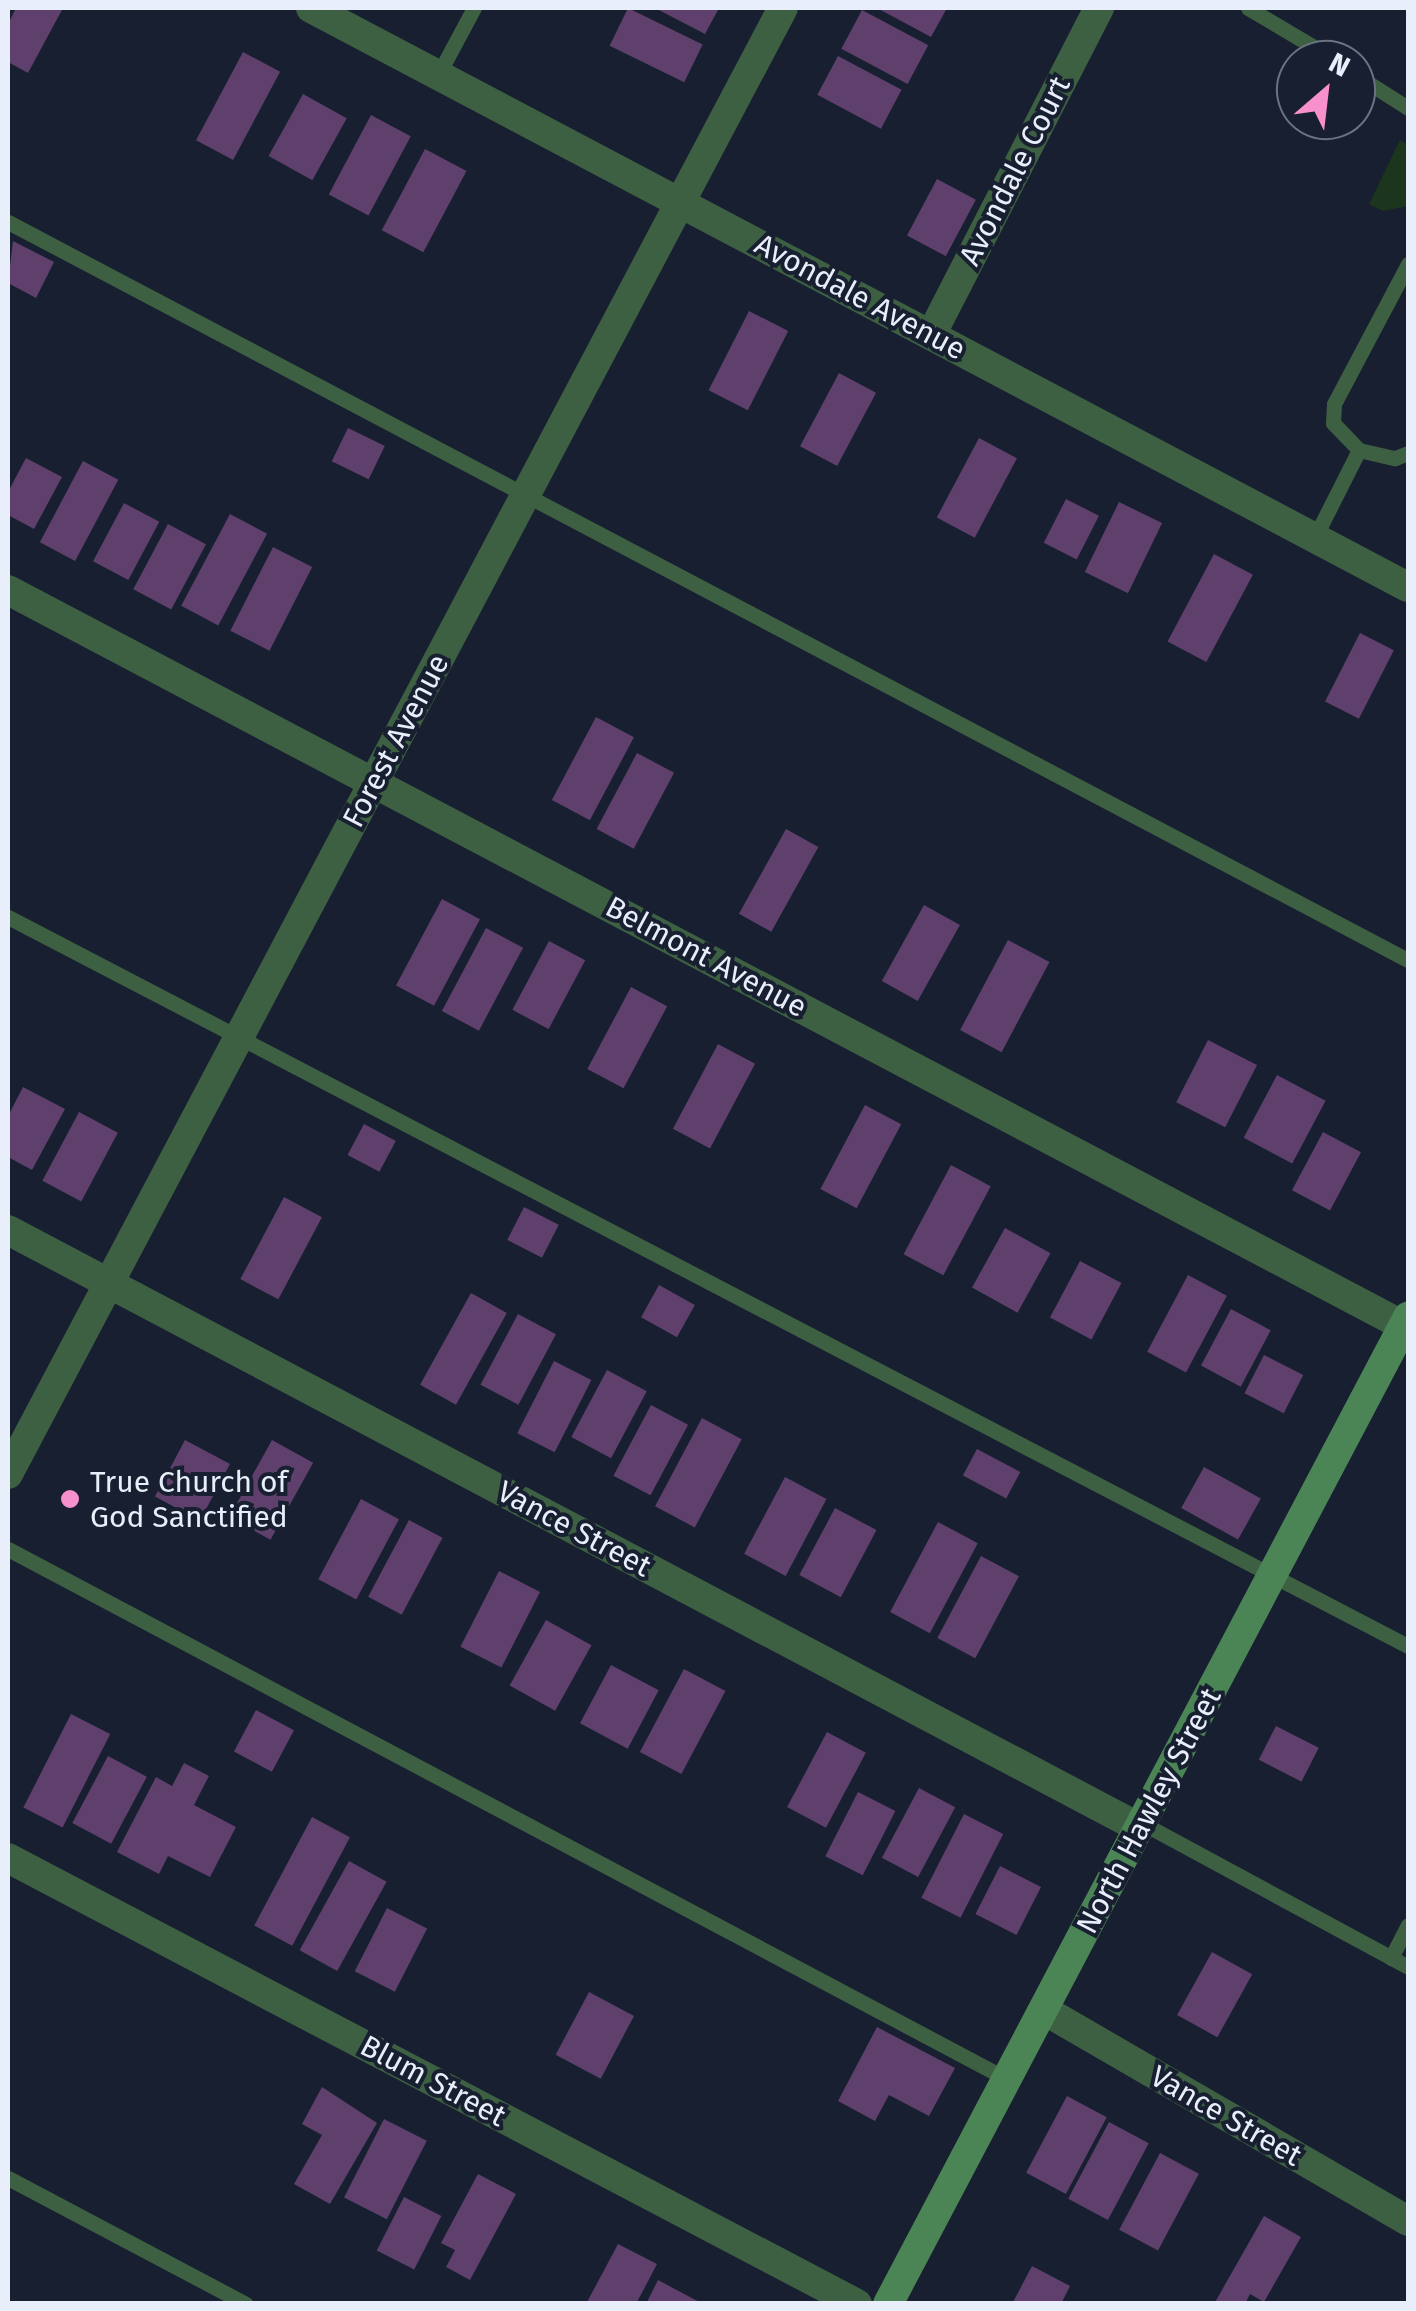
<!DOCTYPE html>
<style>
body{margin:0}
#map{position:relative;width:1416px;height:2311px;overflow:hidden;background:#171f30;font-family:"Fira Sans",sans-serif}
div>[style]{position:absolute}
.green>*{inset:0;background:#1c361d}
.building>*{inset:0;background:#5f406c;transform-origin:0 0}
.lane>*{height:15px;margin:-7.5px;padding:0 7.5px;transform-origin:7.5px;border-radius:7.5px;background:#3d6043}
.street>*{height:30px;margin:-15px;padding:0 15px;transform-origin:15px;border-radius:15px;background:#3d6043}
.secondary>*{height:30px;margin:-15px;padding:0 15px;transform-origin:15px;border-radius:15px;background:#4b8555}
.dots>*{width:28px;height:28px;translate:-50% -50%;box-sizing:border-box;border:5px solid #171f30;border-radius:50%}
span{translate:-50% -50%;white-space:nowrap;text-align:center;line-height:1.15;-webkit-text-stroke:8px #171f30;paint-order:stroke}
.street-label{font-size:30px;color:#e8eefa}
.poi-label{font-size:30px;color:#e8eefa}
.left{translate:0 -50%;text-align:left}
.frame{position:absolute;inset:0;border:10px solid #e8eefa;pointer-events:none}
.north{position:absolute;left:1276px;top:40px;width:100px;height:100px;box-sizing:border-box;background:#171f30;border:2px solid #6b7281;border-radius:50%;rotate:28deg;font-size:28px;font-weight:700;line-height:40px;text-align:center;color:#e8eefa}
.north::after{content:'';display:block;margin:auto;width:35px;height:45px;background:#f890cb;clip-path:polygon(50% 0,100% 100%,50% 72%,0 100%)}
</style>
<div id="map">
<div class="green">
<i style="clip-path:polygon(1400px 140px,1408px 145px,1408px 206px,1383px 211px,1369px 204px)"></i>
</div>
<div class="building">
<i style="clip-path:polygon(16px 8px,63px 8px,28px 73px,8px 62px,8px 24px)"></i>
<i style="left:628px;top:8px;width:83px;height:42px;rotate:26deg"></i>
<i style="clip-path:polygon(655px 8px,719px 8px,705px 34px)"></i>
<i style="clip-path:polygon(877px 8px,947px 8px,931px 37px)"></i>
<i style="left:862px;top:10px;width:75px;height:44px;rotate:28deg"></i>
<i style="left:243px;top:52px;width:42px;height:100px;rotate:28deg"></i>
<i style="left:838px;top:56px;width:72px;height:44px;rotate:28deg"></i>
<i style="left:303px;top:94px;width:50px;height:71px;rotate:29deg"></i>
<i style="left:371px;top:115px;width:45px;height:90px;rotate:28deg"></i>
<i style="left:425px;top:149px;width:47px;height:92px;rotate:28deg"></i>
<i style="left:937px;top:179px;width:44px;height:64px;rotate:28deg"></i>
<i style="clip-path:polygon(13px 241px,54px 262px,36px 298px,8px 283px)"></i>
<i style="left:749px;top:311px;width:44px;height:89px;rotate:27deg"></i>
<i style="left:839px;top:373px;width:42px;height:83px;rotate:28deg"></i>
<i style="left:348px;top:428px;width:41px;height:37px;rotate:26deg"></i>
<i style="left:979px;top:438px;width:43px;height:90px;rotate:28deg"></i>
<i style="clip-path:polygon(26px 458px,62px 477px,34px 529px,8px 515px,8px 492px)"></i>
<i style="left:83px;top:461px;width:40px;height:92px;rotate:28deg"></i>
<i style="left:1066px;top:499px;width:37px;height:49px;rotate:27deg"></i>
<i style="left:1119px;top:502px;width:48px;height:78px;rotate:26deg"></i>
<i style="left:124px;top:503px;width:40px;height:66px;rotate:28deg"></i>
<i style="left:230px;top:514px;width:42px;height:104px;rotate:28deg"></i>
<i style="left:168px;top:524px;width:43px;height:74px;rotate:28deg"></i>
<i style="left:273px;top:547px;width:44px;height:94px;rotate:27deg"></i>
<i style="left:1214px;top:554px;width:44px;height:99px;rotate:28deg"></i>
<i style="left:1360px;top:633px;width:38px;height:77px;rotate:27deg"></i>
<i style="left:596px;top:717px;width:43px;height:94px;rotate:28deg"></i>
<i style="left:637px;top:753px;width:42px;height:86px;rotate:28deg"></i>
<i style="left:786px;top:829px;width:37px;height:97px;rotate:29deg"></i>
<i style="left:442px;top:899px;width:43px;height:98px;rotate:28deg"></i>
<i style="left:924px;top:905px;width:41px;height:87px;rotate:29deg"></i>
<i style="left:486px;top:928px;width:42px;height:94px;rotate:28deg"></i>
<i style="left:1008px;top:940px;width:47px;height:102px;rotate:28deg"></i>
<i style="left:549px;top:941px;width:41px;height:78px;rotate:28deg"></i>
<i style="left:631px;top:987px;width:41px;height:93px;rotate:28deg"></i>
<i style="left:1208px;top:1040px;width:55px;height:70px;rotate:27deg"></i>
<i style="left:718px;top:1044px;width:42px;height:96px;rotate:28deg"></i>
<i style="left:1277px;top:1075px;width:55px;height:71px;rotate:28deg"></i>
<i style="clip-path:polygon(23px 1087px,65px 1109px,32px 1170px,8px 1157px,8px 1116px)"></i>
<i style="left:865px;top:1105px;width:41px;height:95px;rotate:28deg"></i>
<i style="left:79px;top:1112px;width:44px;height:78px;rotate:28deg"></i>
<i style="left:364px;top:1124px;width:36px;height:35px;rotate:28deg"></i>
<i style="left:1323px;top:1132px;width:43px;height:66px;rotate:28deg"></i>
<i style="left:951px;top:1165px;width:45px;height:101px;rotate:28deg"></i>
<i style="left:284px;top:1197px;width:43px;height:93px;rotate:28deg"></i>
<i style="left:524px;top:1207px;width:39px;height:37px;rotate:27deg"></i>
<i style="left:1005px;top:1228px;width:52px;height:68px;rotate:29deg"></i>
<i style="left:1080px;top:1261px;width:47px;height:64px;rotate:28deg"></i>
<i style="left:1188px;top:1275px;width:44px;height:87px;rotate:28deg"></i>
<i style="left:659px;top:1285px;width:41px;height:37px;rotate:29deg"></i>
<i style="left:471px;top:1293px;width:41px;height:105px;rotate:29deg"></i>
<i style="left:1231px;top:1309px;width:45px;height:64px;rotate:28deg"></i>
<i style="left:518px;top:1314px;width:43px;height:80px;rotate:28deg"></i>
<i style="left:1264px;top:1355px;width:44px;height:43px;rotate:27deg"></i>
<i style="left:554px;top:1361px;width:42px;height:81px;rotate:27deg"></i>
<i style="left:607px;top:1370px;width:45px;height:76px;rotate:28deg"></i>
<i style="left:651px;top:1405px;width:42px;height:80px;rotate:28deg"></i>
<i style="left:702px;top:1418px;width:45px;height:100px;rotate:28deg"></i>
<i style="left:185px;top:1440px;width:51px;height:64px;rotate:28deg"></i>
<i style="left:272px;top:1440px;width:47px;height:88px;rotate:29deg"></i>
<i style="left:977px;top:1449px;width:49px;height:30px;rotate:28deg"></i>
<i style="left:1204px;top:1467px;width:65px;height:47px;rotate:29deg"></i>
<i style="left:785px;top:1477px;width:47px;height:87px;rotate:28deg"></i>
<i style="left:361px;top:1499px;width:43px;height:91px;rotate:28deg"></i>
<i style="left:835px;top:1508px;width:47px;height:76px;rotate:28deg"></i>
<i style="left:409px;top:1520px;width:38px;height:87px;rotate:28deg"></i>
<i style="left:938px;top:1522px;width:45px;height:102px;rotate:28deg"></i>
<i style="left:981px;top:1556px;width:43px;height:93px;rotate:28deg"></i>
<i style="left:499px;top:1571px;width:46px;height:85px;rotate:27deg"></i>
<i style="left:546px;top:1620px;width:52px;height:75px;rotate:29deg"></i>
<i style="left:611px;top:1665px;width:54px;height:66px;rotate:28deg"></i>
<i style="left:684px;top:1669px;width:47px;height:94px;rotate:28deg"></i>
<i style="left:256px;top:1710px;width:43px;height:47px;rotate:28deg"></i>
<i style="left:71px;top:1714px;width:44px;height:105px;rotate:27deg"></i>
<i style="left:1276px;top:1726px;width:48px;height:38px;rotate:27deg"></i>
<i style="left:827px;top:1732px;width:44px;height:85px;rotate:28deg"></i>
<i style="left:108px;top:1756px;width:44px;height:76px;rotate:28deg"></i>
<i style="clip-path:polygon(184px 1763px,209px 1776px,194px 1805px,236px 1827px,210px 1877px,168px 1856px,159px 1874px,117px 1852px,156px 1777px,172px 1786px)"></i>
<i style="left:919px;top:1788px;width:41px;height:79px;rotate:28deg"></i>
<i style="left:858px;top:1792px;width:42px;height:72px;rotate:27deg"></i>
<i style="left:964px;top:1814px;width:44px;height:94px;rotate:27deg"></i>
<i style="left:312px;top:1817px;width:43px;height:123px;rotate:28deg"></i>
<i style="left:349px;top:1861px;width:43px;height:102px;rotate:29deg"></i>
<i style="left:1000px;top:1866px;width:46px;height:54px;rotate:27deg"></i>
<i style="left:387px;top:1908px;width:45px;height:71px;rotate:27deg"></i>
<i style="left:1212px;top:1952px;width:46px;height:72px;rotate:29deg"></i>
<i style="left:589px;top:1992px;width:51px;height:71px;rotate:28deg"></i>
<i style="clip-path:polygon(877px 2027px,955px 2068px,929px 2116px,889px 2095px,875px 2121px,838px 2101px)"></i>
<i style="clip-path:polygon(322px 2087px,377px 2123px,330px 2204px,294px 2184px,322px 2135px,302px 2124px)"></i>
<i style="left:1067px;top:2096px;width:45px;height:87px;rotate:28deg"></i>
<i style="left:384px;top:2119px;width:48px;height:88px;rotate:27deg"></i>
<i style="left:1109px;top:2122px;width:45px;height:87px;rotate:28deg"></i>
<i style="left:1160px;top:2153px;width:44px;height:87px;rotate:28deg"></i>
<i style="clip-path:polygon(478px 2174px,516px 2194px,470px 2280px,446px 2267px,455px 2250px,441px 2243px)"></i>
<i style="left:404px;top:2197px;width:42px;height:60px;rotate:27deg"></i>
<i style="clip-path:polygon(1264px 2216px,1301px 2237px,1264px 2302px,1250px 2294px,1245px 2304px,1214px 2304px)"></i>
<i style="clip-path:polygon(618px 2244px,657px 2264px,636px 2304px,586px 2304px)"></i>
<i style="clip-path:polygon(1032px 2266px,1070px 2286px,1061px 2304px,1012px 2304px)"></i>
<i style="clip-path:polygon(658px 2280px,703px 2304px,646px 2304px)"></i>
</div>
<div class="lane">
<i style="left:1248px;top:8px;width:102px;rotate:30.6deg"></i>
<i style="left:438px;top:75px;width:76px;rotate:-61.8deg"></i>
<i style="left:1356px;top:75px;width:62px;rotate:32.4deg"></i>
<i style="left:8px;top:222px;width:1583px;rotate:27.8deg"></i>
<i style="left:1408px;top:264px;width:158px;rotate:117.9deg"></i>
<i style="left:1334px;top:404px;width:19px;rotate:93deg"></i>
<i style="left:1333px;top:423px;width:37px;rotate:46deg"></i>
<i style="left:1359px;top:450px;width:37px;rotate:13deg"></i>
<i style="left:1395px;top:458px;width:14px;rotate:-21deg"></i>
<i style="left:1315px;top:537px;width:97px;rotate:-63.2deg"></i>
<i style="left:8px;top:917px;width:1578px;rotate:27.51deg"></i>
<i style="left:8px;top:1549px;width:1131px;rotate:27.95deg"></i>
<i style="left:1142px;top:1823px;width:302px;rotate:28.4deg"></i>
<i style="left:1391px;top:1958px;width:37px;rotate:-63deg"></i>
<i style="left:8px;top:2178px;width:269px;rotate:27.9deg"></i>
</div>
<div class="street">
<i style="left:311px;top:8px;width:1240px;rotate:27.83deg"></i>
<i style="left:931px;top:335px;width:368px;rotate:-62.8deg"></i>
<i style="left:8px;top:590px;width:1578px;rotate:27.8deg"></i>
<i style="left:8px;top:1230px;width:1280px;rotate:27.85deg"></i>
<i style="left:8px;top:1474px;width:1658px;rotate:-62.14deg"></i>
<i style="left:8px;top:1858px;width:959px;rotate:27.71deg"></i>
<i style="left:1044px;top:2010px;width:421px;rotate:30.1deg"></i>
</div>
<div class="secondary">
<i style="left:888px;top:2304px;width:1116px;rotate:-62.22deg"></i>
</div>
<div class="dots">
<i style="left:70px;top:1499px;background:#f890cb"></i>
</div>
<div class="street-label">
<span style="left:1015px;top:171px;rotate:-63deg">Avondale Court</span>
<span style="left:860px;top:297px;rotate:28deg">Avondale Avenue</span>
<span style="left:396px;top:741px;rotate:-62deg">Forest Avenue</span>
<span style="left:706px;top:957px;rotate:28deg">Belmont Avenue</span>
<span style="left:574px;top:1529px;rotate:28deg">Vance Street</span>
<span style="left:1149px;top:1811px;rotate:-62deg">North Hawley Street</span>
<span style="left:433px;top:2081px;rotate:28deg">Blum Street</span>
<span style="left:1226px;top:2116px;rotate:30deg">Vance Street</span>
</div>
<div class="poi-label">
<span class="left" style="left:90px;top:1499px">True Church of<br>God Sanctified</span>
</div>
<div class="frame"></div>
<div class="north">N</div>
</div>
